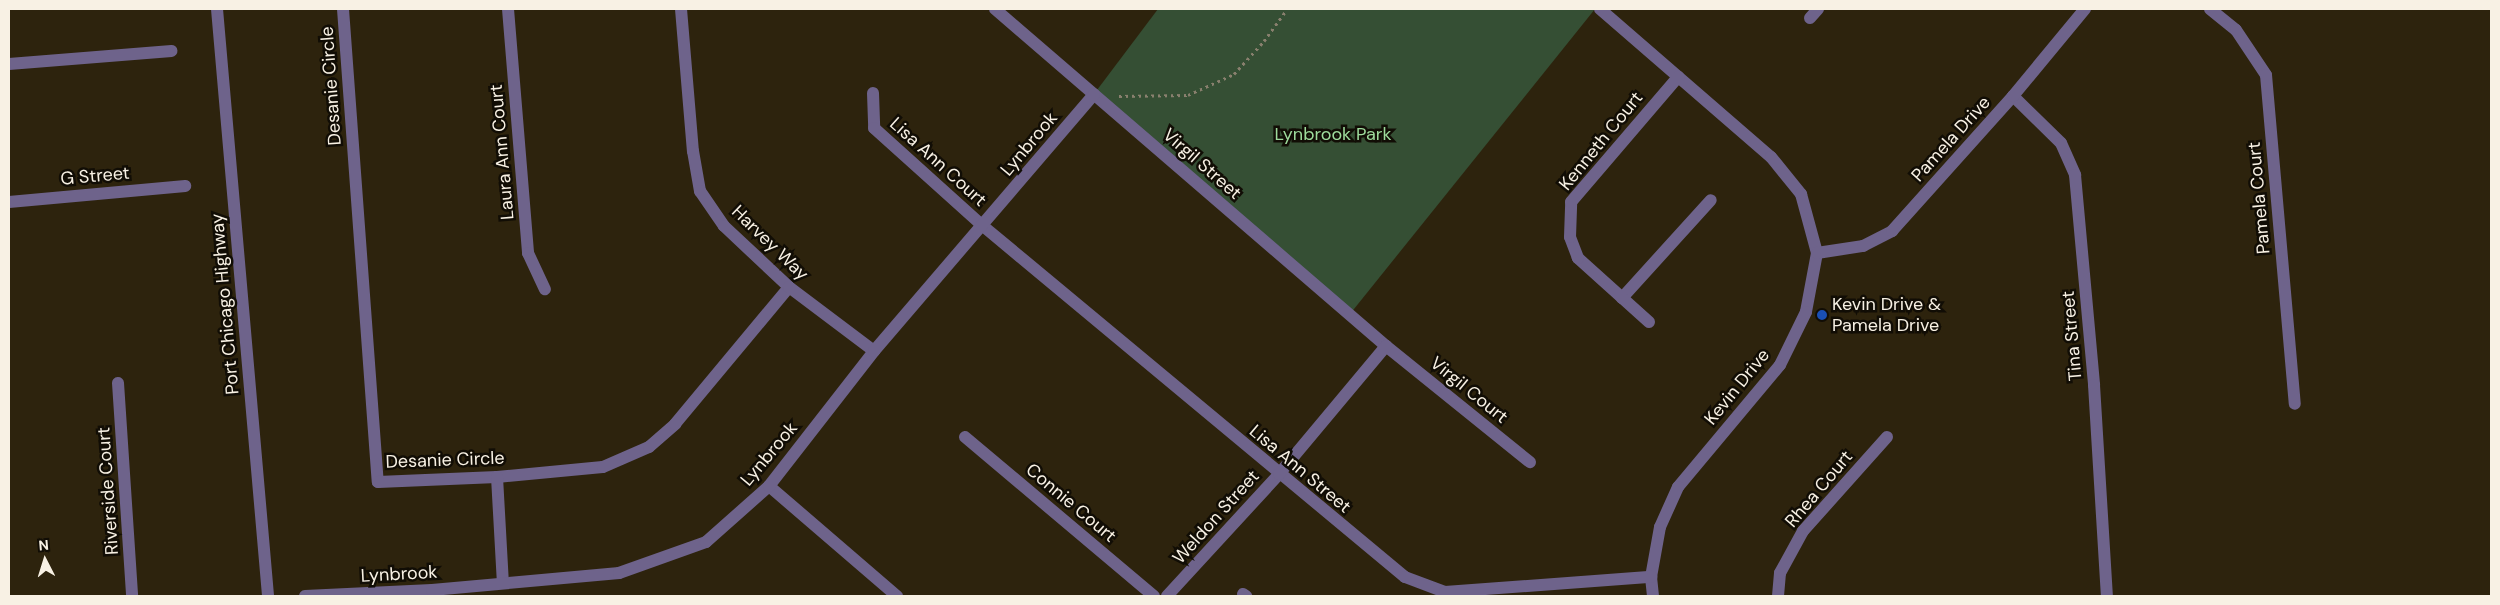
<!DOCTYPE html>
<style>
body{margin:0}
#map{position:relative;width:2500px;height:605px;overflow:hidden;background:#2d230d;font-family:"DM Sans",sans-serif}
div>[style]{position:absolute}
.green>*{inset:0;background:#354f34}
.path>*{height:3px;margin-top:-1.5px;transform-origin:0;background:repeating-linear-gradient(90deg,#89806e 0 2.5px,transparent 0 6.5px)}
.minor>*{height:12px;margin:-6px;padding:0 6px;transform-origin:6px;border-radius:6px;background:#6e638b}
.dots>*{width:14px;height:14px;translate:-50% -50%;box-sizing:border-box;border:2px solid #110d05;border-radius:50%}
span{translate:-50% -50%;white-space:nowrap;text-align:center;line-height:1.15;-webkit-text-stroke:5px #110d05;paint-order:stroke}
.street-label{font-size:18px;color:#f8f1e4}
.park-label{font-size:18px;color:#9edc9c}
.poi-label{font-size:18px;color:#f8f1e4}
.left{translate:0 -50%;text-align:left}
.frame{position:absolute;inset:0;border:10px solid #f8f1e4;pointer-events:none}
.north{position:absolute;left:20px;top:535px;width:50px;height:50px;-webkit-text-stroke:4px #110d05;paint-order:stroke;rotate:355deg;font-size:14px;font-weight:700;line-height:20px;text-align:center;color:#f8f1e4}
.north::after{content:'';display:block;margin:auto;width:18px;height:22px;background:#f8f1e4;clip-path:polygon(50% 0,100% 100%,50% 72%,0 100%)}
</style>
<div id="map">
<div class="green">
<i style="clip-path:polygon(1158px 9px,1595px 9px,1350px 314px,1094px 94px)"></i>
</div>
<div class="path">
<i style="left:1119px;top:96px;width:69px;rotate:-0.8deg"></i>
<i style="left:1188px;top:95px;width:51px;rotate:-24.5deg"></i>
<i style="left:1234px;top:74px;width:45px;rotate:-47.7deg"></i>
<i style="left:1264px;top:41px;width:39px;rotate:-54deg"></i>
</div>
<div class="minor">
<i style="left:217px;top:9px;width:589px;rotate:85.03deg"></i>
<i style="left:343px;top:9px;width:474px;rotate:85.8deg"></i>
<i style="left:378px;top:482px;width:119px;rotate:-2.4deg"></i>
<i style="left:497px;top:477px;width:106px;rotate:-5.4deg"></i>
<i style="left:603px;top:467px;width:50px;rotate:-23.5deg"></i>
<i style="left:649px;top:447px;width:35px;rotate:-41deg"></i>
<i style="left:675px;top:424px;width:178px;rotate:-50.2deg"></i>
<i style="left:508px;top:9px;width:245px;rotate:85.3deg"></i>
<i style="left:528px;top:253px;width:40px;rotate:65deg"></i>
<i style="left:681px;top:9px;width:143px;rotate:85.2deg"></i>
<i style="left:693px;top:151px;width:41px;rotate:80.1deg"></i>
<i style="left:700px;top:191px;width:42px;rotate:55.6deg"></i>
<i style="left:724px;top:226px;width:89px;rotate:43.2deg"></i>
<i style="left:789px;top:287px;width:106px;rotate:37deg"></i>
<i style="left:995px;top:9px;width:516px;rotate:40.76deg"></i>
<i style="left:1386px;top:346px;width:185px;rotate:38.9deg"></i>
<i style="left:1600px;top:9px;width:226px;rotate:40.9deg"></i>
<i style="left:1771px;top:157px;width:48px;rotate:51deg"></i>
<i style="left:1801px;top:194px;width:61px;rotate:74.8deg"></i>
<i style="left:1817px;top:253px;width:60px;rotate:100.6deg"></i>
<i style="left:1806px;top:312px;width:59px;rotate:116.1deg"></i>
<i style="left:1780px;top:365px;width:159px;rotate:129.9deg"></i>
<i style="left:1678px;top:487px;width:44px;rotate:114.2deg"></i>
<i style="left:1660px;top:527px;width:51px;rotate:100.2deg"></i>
<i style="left:1651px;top:577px;width:19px;rotate:84deg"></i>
<i style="left:2210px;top:9px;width:33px;rotate:39deg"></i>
<i style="left:2236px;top:30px;width:54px;rotate:56.3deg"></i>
<i style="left:2266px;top:75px;width:330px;rotate:85deg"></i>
<i style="left:1810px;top:18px;width:12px;rotate:-48deg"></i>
<i style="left:9px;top:64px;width:163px;rotate:-4.6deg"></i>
<i style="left:873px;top:93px;width:35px;rotate:88deg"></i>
<i style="left:874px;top:128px;width:147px;rotate:42deg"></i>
<i style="left:983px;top:226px;width:549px;rotate:39.75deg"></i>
<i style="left:1405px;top:577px;width:43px;rotate:20.6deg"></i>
<i style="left:1445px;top:592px;width:207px;rotate:-4.2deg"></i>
<i style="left:2013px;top:96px;width:67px;rotate:44.4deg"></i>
<i style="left:2061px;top:143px;width:35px;rotate:66deg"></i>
<i style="left:2075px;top:175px;width:211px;rotate:84.8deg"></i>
<i style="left:2094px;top:385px;width:211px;rotate:86.5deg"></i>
<i style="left:9px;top:202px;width:177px;rotate:-5.2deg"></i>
<i style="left:1817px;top:253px;width:47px;rotate:-8.7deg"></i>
<i style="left:1863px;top:246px;width:33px;rotate:-27deg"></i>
<i style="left:1892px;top:231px;width:181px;rotate:-48.1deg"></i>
<i style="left:2013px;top:96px;width:113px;rotate:-50.4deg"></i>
<i style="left:1622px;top:298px;width:132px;rotate:-47.8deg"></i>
<i style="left:1649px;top:322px;width:96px;rotate:-138deg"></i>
<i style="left:1578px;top:258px;width:22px;rotate:-111deg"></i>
<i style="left:1570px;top:237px;width:35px;rotate:-88deg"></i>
<i style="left:1571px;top:202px;width:165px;rotate:-49.4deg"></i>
<i style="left:118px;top:383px;width:213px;rotate:86.2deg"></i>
<i style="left:965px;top:437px;width:247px;rotate:40.1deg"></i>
<i style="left:497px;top:477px;width:106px;rotate:86.8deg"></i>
<i style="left:769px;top:486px;width:169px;rotate:40.7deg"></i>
<i style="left:1243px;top:594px;width:4px;rotate:34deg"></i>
<i style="left:305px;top:596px;width:127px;rotate:-2.7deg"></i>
<i style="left:432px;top:590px;width:188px;rotate:-5.2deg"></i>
<i style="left:619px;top:573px;width:92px;rotate:-19.6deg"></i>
<i style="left:706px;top:542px;width:84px;rotate:-41.6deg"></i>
<i style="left:769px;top:486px;width:171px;rotate:-52.1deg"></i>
<i style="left:874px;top:351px;width:338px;rotate:-49.4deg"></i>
<i style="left:1167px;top:596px;width:166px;rotate:-47.4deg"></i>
<i style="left:1279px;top:474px;width:167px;rotate:-50.1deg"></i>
<i style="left:1778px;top:596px;width:23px;rotate:-85deg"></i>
<i style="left:1780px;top:573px;width:48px;rotate:-61.3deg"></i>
<i style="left:1803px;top:531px;width:126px;rotate:-48.2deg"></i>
</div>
<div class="dots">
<i style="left:1822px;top:315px;background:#1a4fb4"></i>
</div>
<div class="street-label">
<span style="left:331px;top:86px;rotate:-94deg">Desanie Circle</span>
<span style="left:1951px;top:139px;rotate:-48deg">Pamela Drive</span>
<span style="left:1601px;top:141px;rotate:-51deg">Kenneth Court</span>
<span style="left:1029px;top:144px;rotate:-50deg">Lynbrook</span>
<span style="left:502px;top:152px;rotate:-95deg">Laura Ann Court</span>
<span style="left:938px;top:162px;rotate:42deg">Lisa Ann Court</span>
<span style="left:1202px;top:164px;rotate:41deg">Virgil Street</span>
<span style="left:95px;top:176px;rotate:-5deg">G Street</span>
<span style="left:2259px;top:198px;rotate:-95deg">Pamela Court</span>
<span style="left:770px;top:243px;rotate:44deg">Harvey Way</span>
<span style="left:225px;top:304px;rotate:-95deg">Port Chicago Highway</span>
<span style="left:2072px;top:336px;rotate:-95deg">Tina Street</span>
<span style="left:1737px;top:387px;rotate:-51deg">Kevin Drive</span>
<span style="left:1469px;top:390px;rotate:39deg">Virgil Court</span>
<span style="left:769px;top:454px;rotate:-50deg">Lynbrook</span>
<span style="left:445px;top:460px;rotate:-2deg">Desanie Circle</span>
<span style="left:1300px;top:469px;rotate:40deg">Lisa Ann Street</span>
<span style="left:1819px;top:489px;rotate:-50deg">Rhea Court</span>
<span style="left:108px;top:491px;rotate:-94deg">Riverside Court</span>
<span style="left:1071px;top:503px;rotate:40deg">Connie Court</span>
<span style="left:1216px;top:517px;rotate:-48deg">Weldon Street</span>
<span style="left:399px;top:574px;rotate:-3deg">Lynbrook</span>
</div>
<div class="park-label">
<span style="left:1333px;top:134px">Lynbrook Park</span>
</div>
<div class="poi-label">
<span class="left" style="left:1832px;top:315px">Kevin Drive &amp;<br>Pamela Drive</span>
</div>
<div class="frame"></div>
<div class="north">N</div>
</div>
